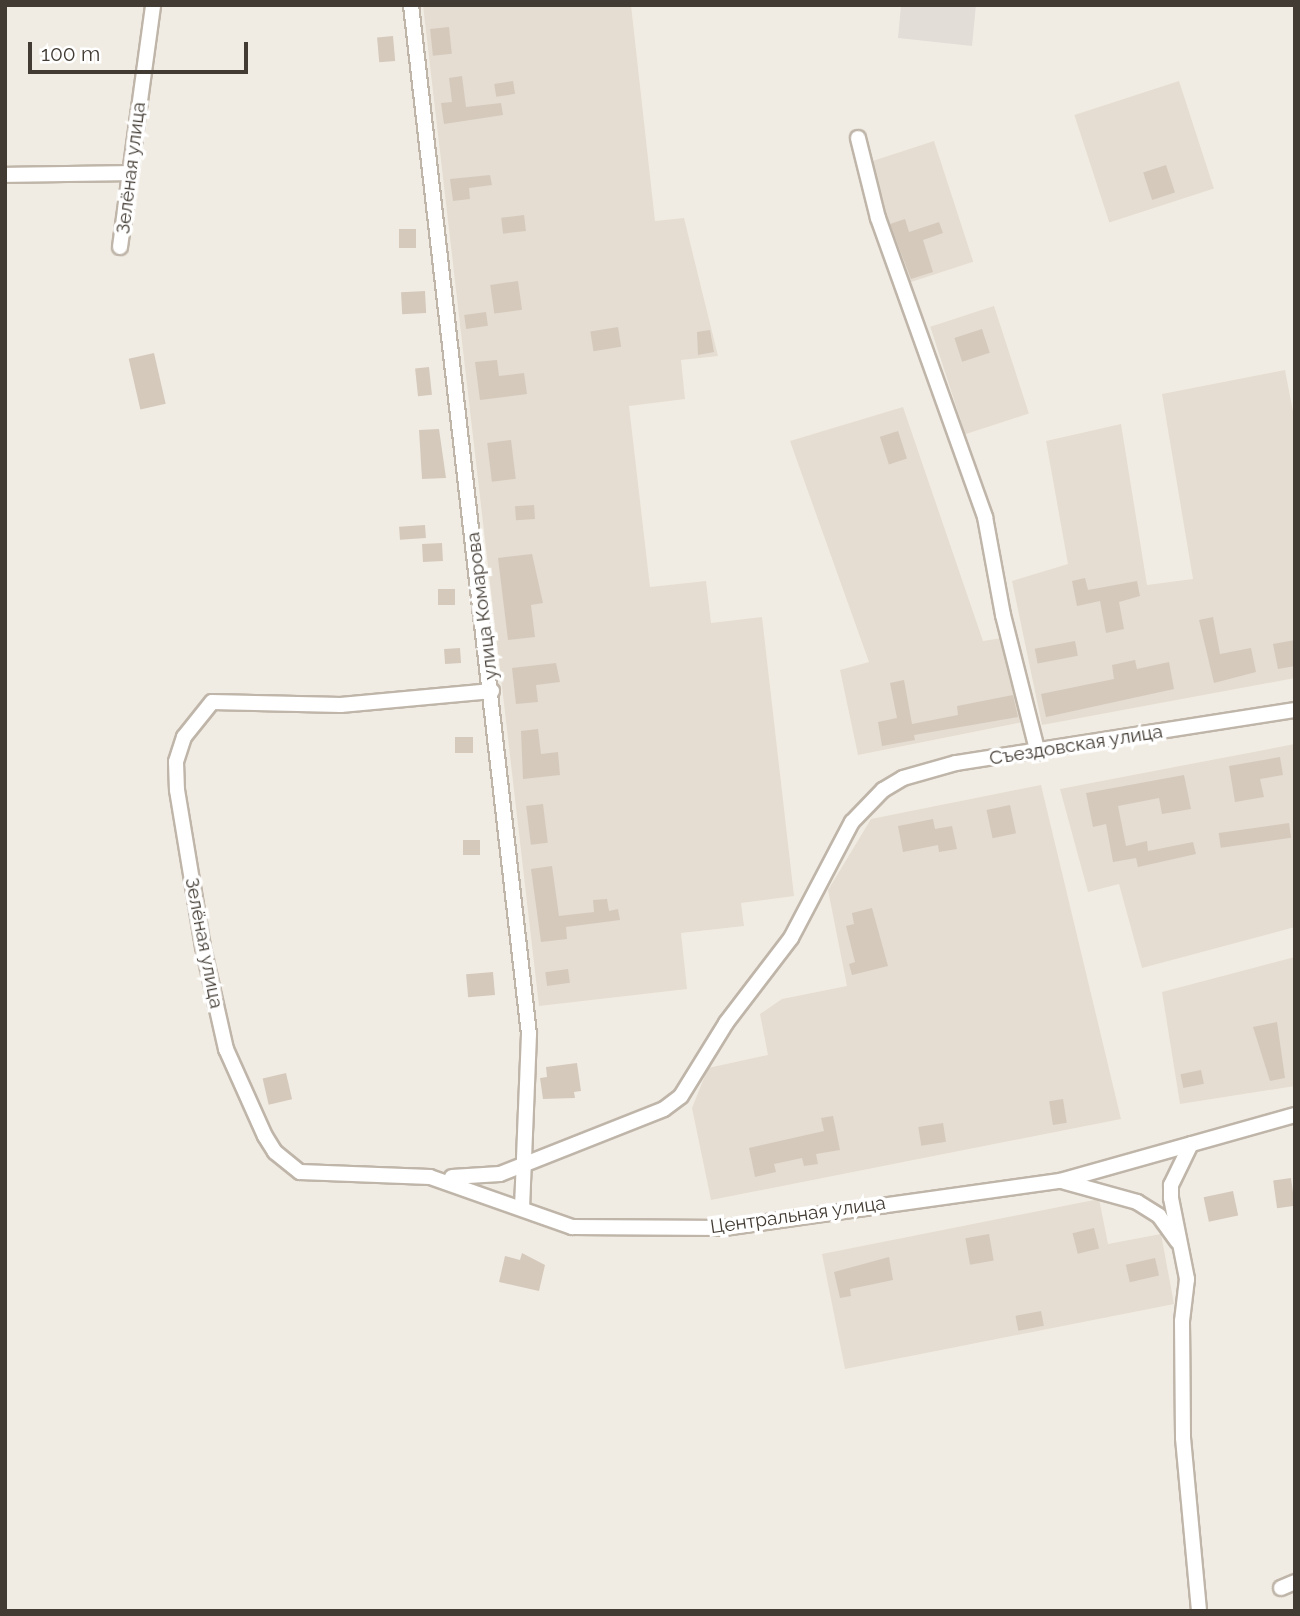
<!DOCTYPE html>
<meta charset="utf-8">
<style>
body{margin:0}
#map{position:relative;width:1300px;height:1616px;overflow:hidden;background:#f1ece3;font-family:Raleway,sans-serif}
div>[style]{position:absolute}
.residential>*{inset:0;background:#e5ddd1;transform-origin:0 0}
.industrial>*{inset:0;background:#e3ddd8}
.building>*{inset:0;background:#d5c9bc;transform-origin:0 0}
.roads{filter:drop-shadow(2px 0 #bfb5a9) drop-shadow(-2px 0 #bfb5a9) drop-shadow(0 2px #bfb5a9) drop-shadow(0 -2px #bfb5a9)}
.street>*{height:14px;margin:-7px;padding:0 7px;transform-origin:7px;border-radius:7px;background:#fff}
span{translate:-50% -50%;white-space:nowrap;text-align:center;line-height:1.15;-webkit-text-stroke:7px #fff;paint-order:stroke}
.street-label{font-size:19px;color:#423b33}
.frame{position:absolute;inset:0;border:7px solid #423b33;pointer-events:none}
.scale{position:absolute;left:28px;top:42px;width:220px;height:32px;box-sizing:border-box;border:4px solid #423b33;border-top:0;padding-left:9px;font-size:21px;line-height:24px;white-space:nowrap;color:#423b33;-webkit-text-stroke:5px #fff;paint-order:stroke}
</style>
<div id="map">
<div class="residential">
<i style="clip-path:polygon(423px 5px,631px 5px,655px 221px,684px 218px,718px 356px,681px 360px,685px 399px,629px 406px,650px 587px,706px 581px,711px 623px,762px 617px,794px 896px,741px 903px,744px 926px,681px 933px,687px 989px,539px 1006px)"></i>
<i style="left:1179px;top:81px;width:113px;height:110px;rotate:72deg"></i>
<i style="left:934px;top:141px;width:127px;height:71px;rotate:72deg"></i>
<i style="left:994px;top:306px;width:113px;height:67px;rotate:72deg"></i>
<i style="clip-path:polygon(1285px 370px,1295px 422px,1295px 678px,1042px 725px,1012px 581px,1068px 564px,1046px 441px,1121px 424px,1147px 585px,1193px 579px,1162px 394px)"></i>
<i style="clip-path:polygon(903px 407px,983px 641px,1002px 638px,1023px 722px,858px 755px,840px 670px,869px 662px,790px 441px)"></i>
<i style="clip-path:polygon(1295px 744px,1295px 927px,1142px 968px,1119px 884px,1088px 892px,1060px 789px)"></i>
<i style="clip-path:polygon(1041px 785px,1121px 1119px,711px 1200px,692px 1108px,708px 1068px,768px 1055px,760px 1014px,782px 999px,847px 986px,828px 890px,871px 819px)"></i>
<i style="clip-path:polygon(1295px 957px,1295px 1086px,1180px 1104px,1162px 992px)"></i>
<i style="clip-path:polygon(1099px 1199px,1108px 1244px,1161px 1234px,1174px 1304px,845px 1369px,822px 1254px)"></i>
</div>
<div class="industrial">
<i style="clip-path:polygon(901px 5px,976px 5px,972px 46px,898px 38px)"></i>
</div>
<div class="building">
<i style="left:449px;top:27px;width:27px;height:19px;rotate:84deg"></i>
<i style="left:393px;top:36px;width:25px;height:16px;rotate:85deg"></i>
<i style="clip-path:polygon(462px 76px,466px 107px,501px 103px,503px 115px,444px 124px,441px 103px,452px 102px,449px 78px)"></i>
<i style="left:513px;top:81px;width:13px;height:19px;rotate:81deg"></i>
<i style="left:1166px;top:165px;width:29px;height:24px;rotate:72deg"></i>
<i style="clip-path:polygon(490px 175px,492px 185px,469px 188px,470px 199px,453px 201px,450px 179px)"></i>
<i style="left:524px;top:215px;width:16px;height:23px;rotate:83deg"></i>
<i style="clip-path:polygon(905px 219px,909px 232px,939px 222px,943px 233px,923px 240px,933px 272px,911px 279px,890px 224px)"></i>
<i style="left:416px;top:229px;width:19px;height:17px;rotate:90deg"></i>
<i style="left:518px;top:281px;width:29px;height:28px;rotate:82deg"></i>
<i style="left:425px;top:291px;width:22px;height:24px;rotate:87deg"></i>
<i style="left:486px;top:312px;width:14px;height:22px;rotate:82deg"></i>
<i style="left:618px;top:327px;width:20px;height:28px;rotate:81deg"></i>
<i style="left:982px;top:329px;width:25px;height:29px;rotate:72deg"></i>
<i style="clip-path:polygon(710px 330px,714px 352px,698px 355px,697px 332px)"></i>
<i style="left:154px;top:353px;width:52px;height:26px;rotate:77deg"></i>
<i style="clip-path:polygon(497px 360px,499px 376px,524px 373px,527px 394px,480px 400px,475px 362px)"></i>
<i style="left:429px;top:367px;width:28px;height:14px;rotate:84deg"></i>
<i style="clip-path:polygon(439px 429px,446px 478px,422px 479px,419px 430px)"></i>
<i style="left:898px;top:431px;width:29px;height:19px;rotate:72deg"></i>
<i style="left:511px;top:440px;width:39px;height:24px;rotate:83deg"></i>
<i style="left:534px;top:505px;width:14px;height:19px;rotate:86deg"></i>
<i style="left:425px;top:525px;width:13px;height:26px;rotate:86deg"></i>
<i style="left:442px;top:543px;width:18px;height:20px;rotate:87deg"></i>
<i style="clip-path:polygon(532px 554px,543px 603px,531px 605px,535px 637px,508px 640px,498px 558px)"></i>
<i style="clip-path:polygon(1085px 578px,1088px 590px,1137px 581px,1140px 596px,1119px 602px,1124px 629px,1106px 633px,1100px 601px,1077px 606px,1072px 581px)"></i>
<i style="left:455px;top:589px;width:16px;height:17px;rotate:90deg"></i>
<i style="clip-path:polygon(1213px 617px,1220px 654px,1251px 648px,1256px 672px,1214px 683px,1199px 620px)"></i>
<i style="clip-path:polygon(1295px 640px,1295px 666px,1278px 669px,1273px 644px)"></i>
<i style="left:1075px;top:641px;width:15px;height:41px;rotate:79deg"></i>
<i style="left:460px;top:648px;width:15px;height:16px;rotate:86deg"></i>
<i style="clip-path:polygon(1135px 660px,1137px 669px,1169px 662px,1174px 689px,1046px 717px,1041px 694px,1114px 679px,1112px 665px)"></i>
<i style="clip-path:polygon(556px 663px,560px 682px,536px 685px,538px 702px,516px 704px,512px 668px)"></i>
<i style="clip-path:polygon(904px 680px,912px 724px,958px 715px,957px 706px,1013px 695px,1018px 717px,914px 735px,915px 740px,882px 746px,878px 722px,897px 718px,890px 683px)"></i>
<i style="clip-path:polygon(538px 729px,541px 754px,558px 752px,560px 775px,523px 779px,521px 731px)"></i>
<i style="left:455px;top:737px;width:18px;height:16px"></i>
<i style="clip-path:polygon(1280px 757px,1283px 775px,1260px 779px,1264px 797px,1235px 802px,1229px 766px)"></i>
<i style="clip-path:polygon(1184px 775px,1191px 809px,1162px 814px,1159px 798px,1118px 806px,1126px 846px,1147px 841px,1148px 851px,1193px 842px,1196px 854px,1138px 867px,1136px 858px,1113px 862px,1106px 824px,1093px 827px,1086px 793px)"></i>
<i style="left:543px;top:804px;width:39px;height:17px;rotate:83deg"></i>
<i style="left:1010px;top:805px;width:29px;height:24px;rotate:78deg"></i>
<i style="clip-path:polygon(933px 819px,935px 829px,952px 826px,957px 849px,939px 852px,938px 845px,903px 852px,898px 826px)"></i>
<i style="left:1289px;top:823px;width:15px;height:71px;rotate:82deg"></i>
<i style="left:463px;top:840px;width:17px;height:15px"></i>
<i style="clip-path:polygon(552px 866px,559px 916px,594px 912px,593px 900px,607px 899px,609px 911px,618px 909px,620px 920px,566px 927px,567px 939px,541px 942px,531px 869px)"></i>
<i style="clip-path:polygon(872px 908px,888px 966px,852px 975px,849px 964px,855px 962px,846px 926px,854px 924px,852px 913px)"></i>
<i style="left:568px;top:969px;width:14px;height:23px;rotate:82deg"></i>
<i style="left:493px;top:972px;width:23px;height:27px;rotate:85deg"></i>
<i style="clip-path:polygon(1277px 1022px,1285px 1078px,1270px 1081px,1253px 1027px)"></i>
<i style="clip-path:polygon(577px 1063px,581px 1091px,574px 1092px,575px 1098px,543px 1099px,540px 1078px,547px 1077px,546px 1067px)"></i>
<i style="left:1201px;top:1070px;width:14px;height:21px;rotate:78deg"></i>
<i style="left:286px;top:1073px;width:27px;height:24px;rotate:77deg"></i>
<i style="left:1063px;top:1099px;width:24px;height:14px;rotate:81deg"></i>
<i style="clip-path:polygon(833px 1116px,840px 1150px,816px 1154px,818px 1164px,804px 1166px,802px 1158px,774px 1164px,776px 1172px,755px 1177px,749px 1148px,824px 1131px,821px 1118px)"></i>
<i style="left:943px;top:1123px;width:19px;height:25px;rotate:81deg"></i>
<i style="left:1291px;top:1178px;width:28px;height:18px;rotate:82deg"></i>
<i style="left:1233px;top:1191px;width:25px;height:30px;rotate:78deg"></i>
<i style="left:1094px;top:1228px;width:21px;height:22px;rotate:76deg"></i>
<i style="left:989px;top:1234px;width:27px;height:24px;rotate:80deg"></i>
<i style="clip-path:polygon(522px 1253px,545px 1265px,539px 1291px,499px 1282px,505px 1256px,520px 1260px)"></i>
<i style="clip-path:polygon(889px 1257px,893px 1280px,850px 1289px,851px 1296px,840px 1298px,834px 1272px)"></i>
<i style="left:1155px;top:1258px;width:18px;height:30px;rotate:77deg"></i>
<i style="left:1041px;top:1311px;width:15px;height:26px;rotate:79deg"></i>
</div>
<div class="roads">
<div class="street">
<i style="left:411px;top:5px;width:1036px;rotate:83.46deg"></i>
<i style="left:529px;top:1034px;width:174px;rotate:92.3deg"></i>
<i style="left:858px;top:138px;width:82px;rotate:76deg"></i>
<i style="left:878px;top:218px;width:318px;rotate:70.3deg"></i>
<i style="left:985px;top:517px;width:100px;rotate:79.6deg"></i>
<i style="left:1003px;top:615px;width:142px;rotate:75.8deg"></i>
<i style="left:5px;top:175px;width:123px;rotate:-0.9deg"></i>
<i style="left:120px;top:247px;width:244px;rotate:-82.2deg"></i>
<i style="left:492px;top:691px;width:152px;rotate:174.7deg"></i>
<i style="left:341px;top:705px;width:129px;rotate:-178.7deg"></i>
<i style="left:212px;top:702px;width:45px;rotate:128.7deg"></i>
<i style="left:184px;top:737px;width:26px;rotate:108deg"></i>
<i style="left:176px;top:762px;width:28px;rotate:88deg"></i>
<i style="left:177px;top:790px;width:159px;rotate:80.6deg"></i>
<i style="left:203px;top:947px;width:105px;rotate:77.3deg"></i>
<i style="left:226px;top:1049px;width:95px;rotate:65.9deg"></i>
<i style="left:265px;top:1136px;width:19px;rotate:58deg"></i>
<i style="left:275px;top:1152px;width:32px;rotate:39deg"></i>
<i style="left:300px;top:1172px;width:130px;rotate:2.2deg"></i>
<i style="left:430px;top:1177px;width:151px;rotate:19.4deg"></i>
<i style="left:572px;top:1227px;width:152px;rotate:0.4deg"></i>
<i style="left:724px;top:1228px;width:339px;rotate:-8deg"></i>
<i style="left:1060px;top:1181px;width:244px;rotate:-15.7deg"></i>
<i style="left:1191px;top:1144px;width:46px;rotate:116deg"></i>
<i style="left:1171px;top:1185px;width:13px;rotate:90deg"></i>
<i style="left:1171px;top:1198px;width:83px;rotate:78.8deg"></i>
<i style="left:1187px;top:1279px;width:42px;rotate:96.8deg"></i>
<i style="left:1182px;top:1321px;width:117px;rotate:89.5deg"></i>
<i style="left:1183px;top:1438px;width:174px;rotate:84.7deg"></i>
<i style="left:452px;top:1177px;width:48px;rotate:-3.6deg"></i>
<i style="left:500px;top:1174px;width:176px;rotate:-21.6deg"></i>
<i style="left:664px;top:1109px;width:21px;rotate:-37deg"></i>
<i style="left:681px;top:1096px;width:86px;rotate:-58.3deg"></i>
<i style="left:726px;top:1023px;width:107px;rotate:-52.6deg"></i>
<i style="left:791px;top:938px;width:131px;rotate:-62.3deg"></i>
<i style="left:852px;top:822px;width:45px;rotate:-45.9deg"></i>
<i style="left:883px;top:790px;width:23px;rotate:-31deg"></i>
<i style="left:903px;top:778px;width:55px;rotate:-15.8deg"></i>
<i style="left:956px;top:763px;width:343px;rotate:-8.9deg"></i>
<i style="left:1065px;top:1182px;width:75px;rotate:15.5deg"></i>
<i style="left:1137px;top:1202px;width:26px;rotate:32deg"></i>
<i style="left:1159px;top:1216px;width:32px;rotate:54deg"></i>
<i style="left:1281px;top:1588px;width:15px;rotate:-23deg"></i>
</div>
</div>
<div class="street-label">
<span style="left:131px;top:168px;rotate:-83deg">Зелёная улица</span>
<span style="left:482px;top:606px;rotate:-97deg">улица Комарова</span>
<span style="left:1076px;top:745px;rotate:-9deg">Съездовская улица</span>
<span style="left:204px;top:943px;rotate:79deg">Зелёная улица</span>
<span style="left:798px;top:1215px;rotate:-8deg">Центральная улица</span>
</div>
<div class="frame"></div>
<div class="scale">100 m</div>
</div>
